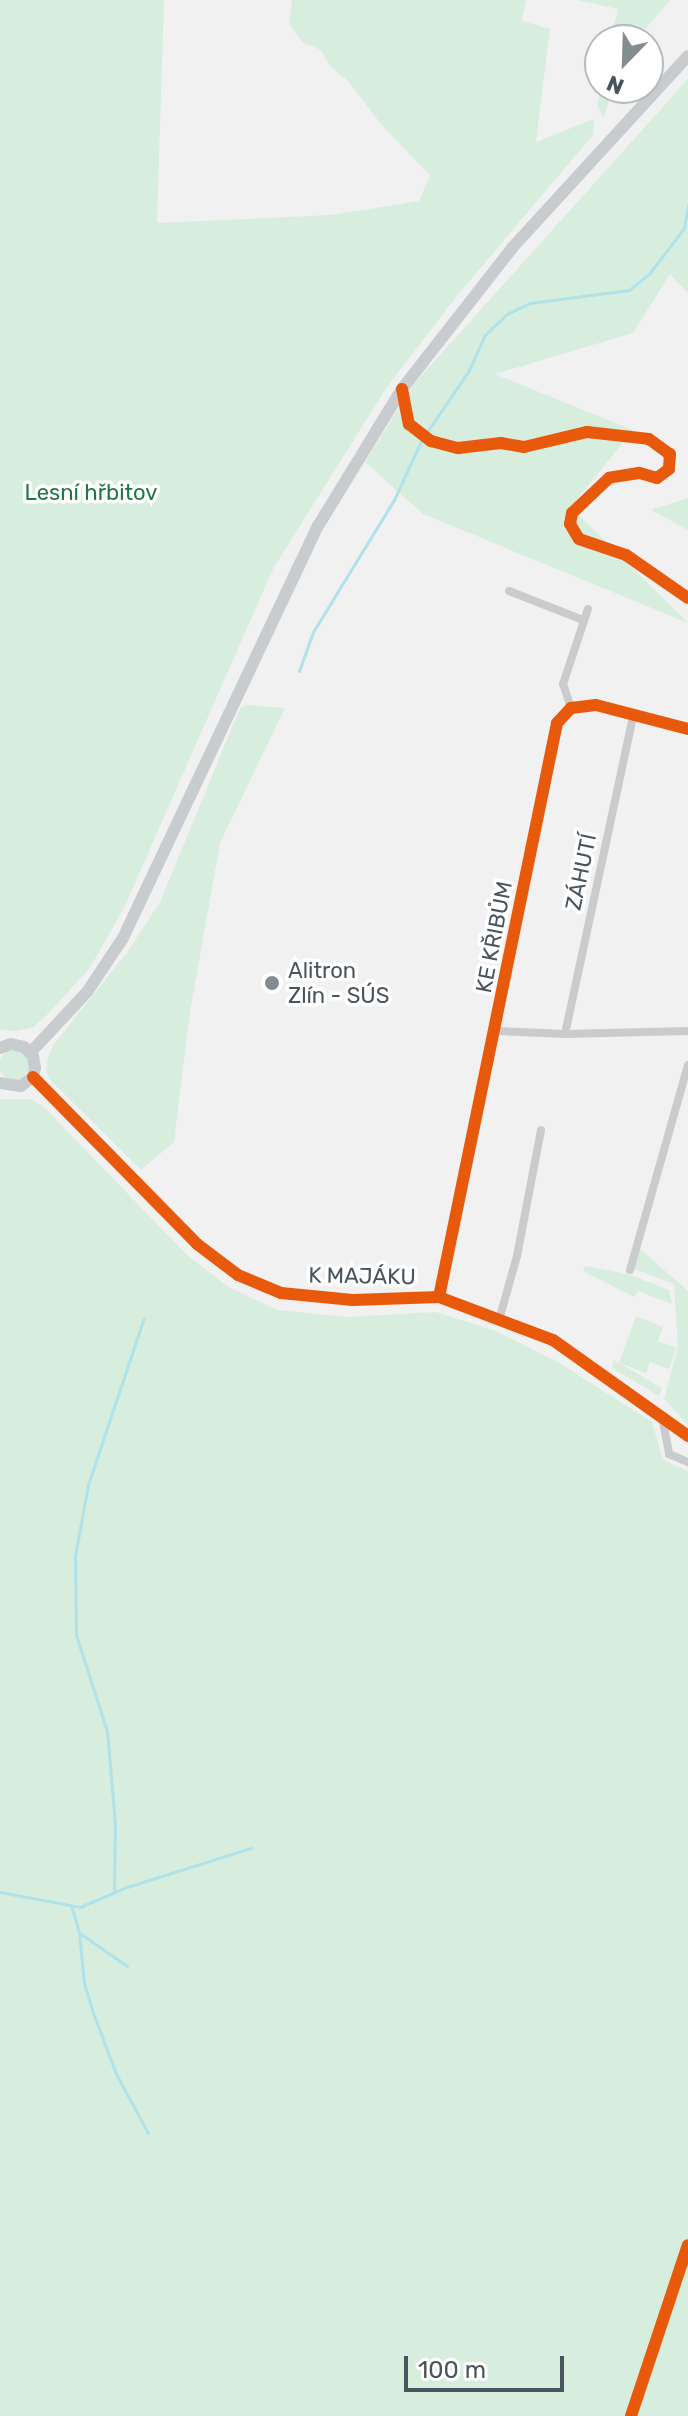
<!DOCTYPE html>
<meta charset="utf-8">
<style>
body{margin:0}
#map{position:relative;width:688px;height:2416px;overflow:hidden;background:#f1f1f1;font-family:Rubik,sans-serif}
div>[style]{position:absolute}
.green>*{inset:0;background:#d7eede}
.round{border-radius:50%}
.stream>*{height:3px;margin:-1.5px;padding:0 1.5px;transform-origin:1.5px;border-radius:1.5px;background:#afe2e9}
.street>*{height:8px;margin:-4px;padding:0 4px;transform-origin:4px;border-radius:4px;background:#c9cbcc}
.secondary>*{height:12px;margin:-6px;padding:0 6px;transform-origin:6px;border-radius:6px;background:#c9ccce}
.cycleway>*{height:12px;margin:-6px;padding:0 6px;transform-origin:6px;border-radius:6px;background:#e8590c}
.dots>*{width:22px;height:22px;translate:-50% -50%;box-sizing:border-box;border:4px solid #fff;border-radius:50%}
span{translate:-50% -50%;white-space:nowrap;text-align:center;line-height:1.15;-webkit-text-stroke:7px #fff;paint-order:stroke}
.park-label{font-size:22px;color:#1f7843}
.street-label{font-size:22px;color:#49555c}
.poi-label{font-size:22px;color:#49555c}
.left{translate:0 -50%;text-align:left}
.north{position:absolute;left:584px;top:24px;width:80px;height:80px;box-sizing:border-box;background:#fff;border:2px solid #b6bbbe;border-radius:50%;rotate:203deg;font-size:22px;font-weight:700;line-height:32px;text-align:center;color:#49555c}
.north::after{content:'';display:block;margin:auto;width:28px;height:36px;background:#848c90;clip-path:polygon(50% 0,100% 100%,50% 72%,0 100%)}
.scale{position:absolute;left:404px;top:2356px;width:160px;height:36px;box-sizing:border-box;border:4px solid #49555c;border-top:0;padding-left:10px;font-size:24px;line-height:28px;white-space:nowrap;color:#49555c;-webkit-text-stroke:6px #fff;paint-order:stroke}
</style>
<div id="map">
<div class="green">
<i style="clip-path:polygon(0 0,164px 0,157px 223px,331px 215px,419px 201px,430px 175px,384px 128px,348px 81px,330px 66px,321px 50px,302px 42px,289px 23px,292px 0,526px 0,522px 21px,550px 29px,536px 142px,594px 119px,593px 135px,456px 297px,387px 387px,273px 569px,124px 908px,90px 968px,44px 1018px,32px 1028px,17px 1031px,0 1030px)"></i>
<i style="clip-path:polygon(577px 0,670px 0,636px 40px,611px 40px,618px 9px)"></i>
<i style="clip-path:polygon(688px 79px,688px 293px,670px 274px,633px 333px,495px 374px,633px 430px,571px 507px,688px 623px,423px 514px,365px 462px,413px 385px)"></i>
<i style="clip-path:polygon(601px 88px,612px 88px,604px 118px,597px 105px)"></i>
<i style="clip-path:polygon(688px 498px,688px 530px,651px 510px)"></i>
<i style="clip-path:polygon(248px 705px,285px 708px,220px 843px,190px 1012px,174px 1142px,141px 1170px,50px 1080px,46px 1072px,48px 1057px,54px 1044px,128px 951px,160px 902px,240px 708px)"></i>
<i class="round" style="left:-1px;top:1050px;width:30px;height:30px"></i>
<i style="clip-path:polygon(0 1099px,30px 1099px,43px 1106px,186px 1254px,227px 1286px,277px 1310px,348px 1317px,436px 1312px,496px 1331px,558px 1362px,652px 1422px,663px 1460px,688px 1471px,688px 2416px,0 2416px)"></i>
<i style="clip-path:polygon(639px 1248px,688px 1291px,688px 1425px,664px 1399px,678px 1346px,674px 1284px,632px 1268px)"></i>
<i style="clip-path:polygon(585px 1266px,628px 1274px,669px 1290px,672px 1304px,638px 1291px,634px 1297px,583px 1271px)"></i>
<i style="clip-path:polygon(636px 1316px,663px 1327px,658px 1341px,676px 1348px,669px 1369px,650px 1362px,646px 1373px,619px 1363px,662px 1388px,659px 1396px,612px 1368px,613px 1360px,619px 1363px)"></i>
</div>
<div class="stream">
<i style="left:427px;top:432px;width:73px;rotate:-55.7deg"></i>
<i style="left:468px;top:372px;width:41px;rotate:-65.3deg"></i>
<i style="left:485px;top:335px;width:30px;rotate:-44deg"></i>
<i style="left:507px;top:314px;width:25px;rotate:-26deg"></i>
<i style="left:530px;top:303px;width:100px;rotate:-7.5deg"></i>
<i style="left:629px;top:290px;width:26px;rotate:-39deg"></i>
<i style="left:649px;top:274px;width:58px;rotate:-52.7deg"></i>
<i style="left:684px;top:228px;width:23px;rotate:-80deg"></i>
<i style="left:299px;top:671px;width:41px;rotate:-70.3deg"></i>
<i style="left:313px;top:632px;width:155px;rotate:-58.5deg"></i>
<i style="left:394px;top:500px;width:65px;rotate:-65.4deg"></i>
<i style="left:0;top:1892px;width:81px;rotate:10.6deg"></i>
<i style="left:80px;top:1907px;width:51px;rotate:-23.1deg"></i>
<i style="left:127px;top:1887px;width:130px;rotate:-17.5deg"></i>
<i style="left:114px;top:1892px;width:68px;rotate:-89.2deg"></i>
<i style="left:115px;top:1824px;width:93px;rotate:-94.9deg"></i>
<i style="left:107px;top:1731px;width:101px;rotate:-107.9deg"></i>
<i style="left:76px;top:1635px;width:79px;rotate:-90.7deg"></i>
<i style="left:75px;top:1556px;width:72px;rotate:-79.6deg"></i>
<i style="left:88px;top:1485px;width:176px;rotate:-71.5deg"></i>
<i style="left:72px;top:1908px;width:26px;rotate:74deg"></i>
<i style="left:79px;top:1933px;width:50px;rotate:84.3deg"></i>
<i style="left:84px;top:1983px;width:37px;rotate:73deg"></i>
<i style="left:95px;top:2018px;width:60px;rotate:69.4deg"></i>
<i style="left:116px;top:2074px;width:67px;rotate:61.5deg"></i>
<i style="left:81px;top:1934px;width:56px;rotate:34.8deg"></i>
</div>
<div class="street">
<i style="left:402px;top:389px;width:36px;rotate:79deg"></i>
<i style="left:409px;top:424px;width:28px;rotate:38deg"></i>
<i style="left:431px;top:441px;width:28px;rotate:15deg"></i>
<i style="left:458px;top:448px;width:43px;rotate:-6.6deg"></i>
<i style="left:501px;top:443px;width:23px;rotate:10deg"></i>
<i style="left:524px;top:447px;width:65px;rotate:-13.4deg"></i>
<i style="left:587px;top:432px;width:62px;rotate:6.4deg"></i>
<i style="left:649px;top:439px;width:26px;rotate:36deg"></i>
<i style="left:670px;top:454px;width:15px;rotate:94deg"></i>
<i style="left:669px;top:469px;width:15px;rotate:143deg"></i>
<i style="left:657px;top:478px;width:19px;rotate:-164deg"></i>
<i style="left:639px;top:473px;width:30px;rotate:171deg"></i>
<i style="left:609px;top:478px;width:51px;rotate:136.6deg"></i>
<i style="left:572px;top:513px;width:11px;rotate:100deg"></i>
<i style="left:570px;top:524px;width:17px;rotate:59deg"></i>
<i style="left:579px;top:539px;width:50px;rotate:18.8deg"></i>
<i style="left:626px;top:555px;width:75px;rotate:34.7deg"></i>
<i style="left:509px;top:591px;width:79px;rotate:21.4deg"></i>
<i style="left:571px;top:708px;width:25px;rotate:-108deg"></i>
<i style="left:563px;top:684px;width:79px;rotate:-71.6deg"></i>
<i style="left:496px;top:1031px;width:69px;rotate:2.5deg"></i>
<i style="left:565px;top:1034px;width:123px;rotate:-1.4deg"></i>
<i style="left:565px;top:1034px;width:324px;rotate:-77.9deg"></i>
<i style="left:33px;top:1077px;width:234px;rotate:45.5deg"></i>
<i style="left:197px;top:1244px;width:51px;rotate:37.1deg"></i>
<i style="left:238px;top:1275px;width:47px;rotate:22.7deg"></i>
<i style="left:281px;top:1293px;width:72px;rotate:5.6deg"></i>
<i style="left:353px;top:1300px;width:86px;rotate:-2deg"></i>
<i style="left:439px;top:1297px;width:122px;rotate:20.7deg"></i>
<i style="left:553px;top:1340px;width:166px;rotate:35.4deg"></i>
<i style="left:630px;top:1270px;width:213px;rotate:-74.2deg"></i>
<i style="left:439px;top:1297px;width:586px;rotate:-78.38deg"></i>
<i style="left:557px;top:723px;width:21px;rotate:-47deg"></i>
<i style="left:571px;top:708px;width:25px;rotate:-7deg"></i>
<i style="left:596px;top:705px;width:95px;rotate:14.6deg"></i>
<i style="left:499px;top:1320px;width:66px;rotate:-74.3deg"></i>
<i style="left:517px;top:1256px;width:128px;rotate:-79.2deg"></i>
<i style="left:662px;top:1417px;width:38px;rotate:79deg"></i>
<i style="left:669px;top:1454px;width:21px;rotate:23deg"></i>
</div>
<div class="secondary">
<i style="left:0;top:1048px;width:12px;rotate:-20deg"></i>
<i style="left:11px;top:1044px;width:13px;rotate:13deg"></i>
<i style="left:24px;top:1047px;width:13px;rotate:45deg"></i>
<i style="left:33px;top:1056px;width:12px;rotate:81deg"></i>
<i style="left:35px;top:1068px;width:9px;rotate:103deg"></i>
<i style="left:33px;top:1077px;width:15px;rotate:143deg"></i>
<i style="left:21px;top:1086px;width:21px;rotate:-172deg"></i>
<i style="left:31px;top:1052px;width:82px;rotate:-47deg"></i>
<i style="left:87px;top:992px;width:65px;rotate:-56.3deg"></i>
<i style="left:123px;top:938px;width:456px;rotate:-64.7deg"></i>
<i style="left:318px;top:526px;width:161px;rotate:-58.5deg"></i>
<i style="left:402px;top:389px;width:179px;rotate:-52deg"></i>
<i style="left:512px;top:248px;width:260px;rotate:-47.5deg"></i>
</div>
<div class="cycleway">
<i style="left:402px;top:389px;width:36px;rotate:79deg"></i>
<i style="left:409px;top:424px;width:28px;rotate:38deg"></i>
<i style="left:431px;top:441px;width:28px;rotate:15deg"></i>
<i style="left:458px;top:448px;width:43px;rotate:-6.6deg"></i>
<i style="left:501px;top:443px;width:23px;rotate:10deg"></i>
<i style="left:524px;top:447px;width:65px;rotate:-13.4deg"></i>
<i style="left:587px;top:432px;width:62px;rotate:6.4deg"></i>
<i style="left:649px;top:439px;width:26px;rotate:36deg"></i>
<i style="left:670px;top:454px;width:15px;rotate:94deg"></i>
<i style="left:669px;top:469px;width:15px;rotate:143deg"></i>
<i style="left:657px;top:478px;width:19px;rotate:-164deg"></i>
<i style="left:639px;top:473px;width:30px;rotate:171deg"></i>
<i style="left:609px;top:478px;width:51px;rotate:136.6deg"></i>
<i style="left:572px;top:513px;width:11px;rotate:100deg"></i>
<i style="left:570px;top:524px;width:17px;rotate:59deg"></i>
<i style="left:579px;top:539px;width:50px;rotate:18.8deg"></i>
<i style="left:626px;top:555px;width:75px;rotate:34.7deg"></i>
<i style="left:33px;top:1077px;width:234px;rotate:45.5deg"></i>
<i style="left:197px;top:1244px;width:51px;rotate:37.1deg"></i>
<i style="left:238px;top:1275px;width:47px;rotate:22.7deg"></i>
<i style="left:281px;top:1293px;width:72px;rotate:5.6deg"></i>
<i style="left:353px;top:1300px;width:86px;rotate:-2deg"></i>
<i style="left:439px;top:1297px;width:122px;rotate:20.7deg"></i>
<i style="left:553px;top:1340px;width:166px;rotate:35.4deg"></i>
<i style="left:439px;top:1297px;width:586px;rotate:-78.38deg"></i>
<i style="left:557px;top:723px;width:21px;rotate:-47deg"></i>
<i style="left:571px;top:708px;width:25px;rotate:-7deg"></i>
<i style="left:596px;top:705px;width:95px;rotate:14.6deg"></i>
<i style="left:631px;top:2416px;width:180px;rotate:-71.6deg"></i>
</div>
<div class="dots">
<i style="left:272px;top:983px;background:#848c90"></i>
</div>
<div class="park-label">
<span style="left:91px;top:493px">Lesní hřbitov</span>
</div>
<div class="street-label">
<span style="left:581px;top:872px;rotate:-78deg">ZÁHUTÍ</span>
<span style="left:494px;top:937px;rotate:-79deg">KE KŘIBŮM</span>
<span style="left:362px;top:1276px;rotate:1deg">K MAJÁKU</span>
</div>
<div class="poi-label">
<span class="left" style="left:288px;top:983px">Alitron<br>Zlín - SÚS</span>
</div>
<div class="north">N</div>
<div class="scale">100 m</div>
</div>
